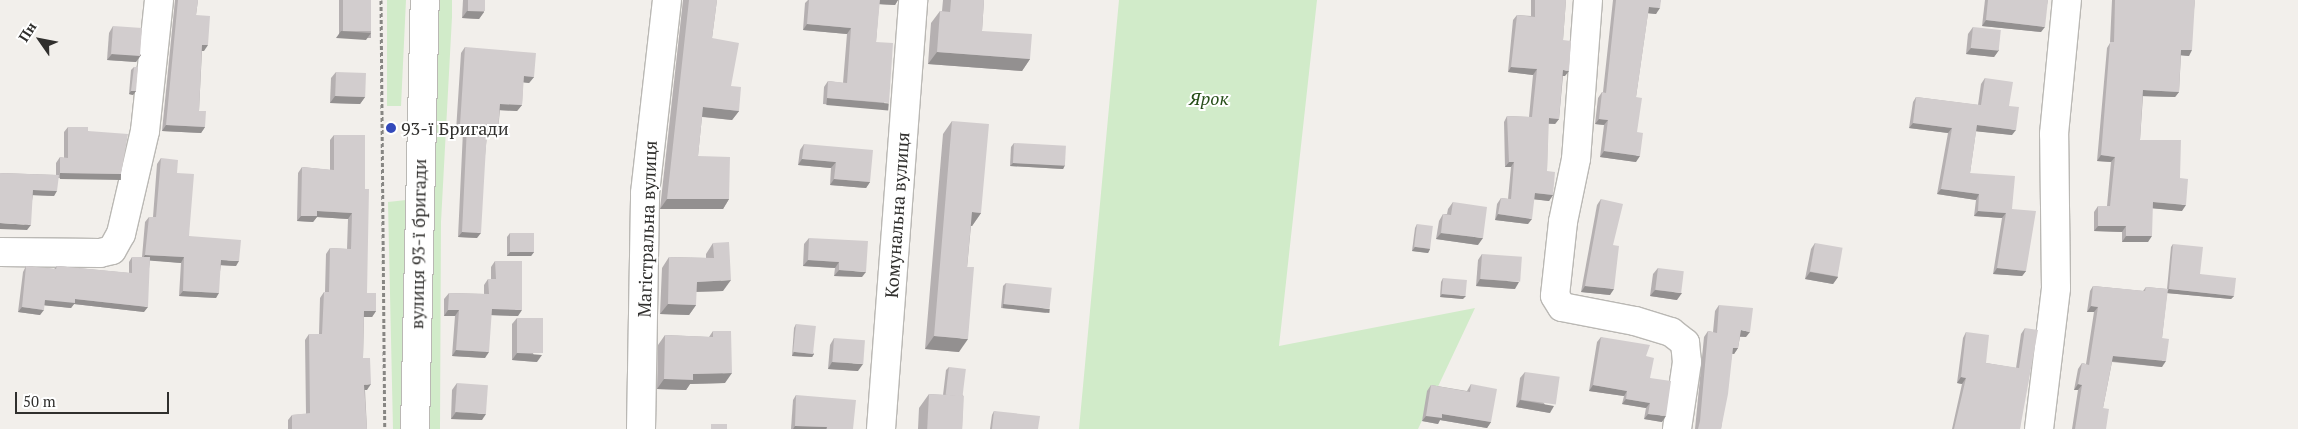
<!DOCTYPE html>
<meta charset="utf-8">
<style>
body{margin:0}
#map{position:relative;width:2298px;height:429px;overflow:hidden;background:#f2efeb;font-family:"PT Serif",serif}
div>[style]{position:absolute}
.green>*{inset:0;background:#d1ebc9}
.path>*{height:3px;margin-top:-1.5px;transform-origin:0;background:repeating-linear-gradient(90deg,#878683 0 4px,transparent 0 6.5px)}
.roads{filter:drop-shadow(1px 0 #bab8b4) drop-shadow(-1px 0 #bab8b4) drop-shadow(0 1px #bab8b4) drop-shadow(0 -1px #bab8b4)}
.minor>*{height:28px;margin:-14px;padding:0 14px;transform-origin:14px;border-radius:14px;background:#fff}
.major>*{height:28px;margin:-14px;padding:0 14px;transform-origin:14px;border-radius:14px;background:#fff}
.wall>*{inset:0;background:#b5b0b1;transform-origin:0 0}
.shaded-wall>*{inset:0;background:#939090;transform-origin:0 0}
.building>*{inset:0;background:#d2cdce;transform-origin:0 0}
.dots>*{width:14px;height:14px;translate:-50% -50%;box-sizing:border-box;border:2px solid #fff;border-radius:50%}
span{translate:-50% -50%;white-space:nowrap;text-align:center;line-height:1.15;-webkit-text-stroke:4px #fff;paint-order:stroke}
.park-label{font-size:18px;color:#264e18;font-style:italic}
.poi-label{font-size:18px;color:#302f2d}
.left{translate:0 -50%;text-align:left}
.street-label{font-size:18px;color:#302f2d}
.north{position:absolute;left:15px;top:15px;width:50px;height:50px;-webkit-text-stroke:4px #fff;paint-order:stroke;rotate:303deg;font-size:14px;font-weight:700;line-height:20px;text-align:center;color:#302f2d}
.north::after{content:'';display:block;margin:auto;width:18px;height:22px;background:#302f2d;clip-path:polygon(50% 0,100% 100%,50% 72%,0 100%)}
.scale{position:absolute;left:15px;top:392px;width:154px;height:22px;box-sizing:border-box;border:2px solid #302f2d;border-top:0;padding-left:6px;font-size:15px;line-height:18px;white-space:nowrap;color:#302f2d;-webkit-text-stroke:4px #fff;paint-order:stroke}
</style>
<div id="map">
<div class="green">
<i style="clip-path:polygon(387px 0,406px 0,401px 106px,387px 106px)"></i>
<i style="clip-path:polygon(433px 0,452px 0,452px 17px,441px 222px,440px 429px,421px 429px)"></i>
<i style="clip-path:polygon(1119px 0,1317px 0,1279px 346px,1475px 308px,1418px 429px,1079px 429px)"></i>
<i style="clip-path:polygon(406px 200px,407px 429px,393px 429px,388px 202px)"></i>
</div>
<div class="path">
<i style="left:381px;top:0;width:429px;rotate:89.5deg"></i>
</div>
<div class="roads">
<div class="minor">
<i style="left:1588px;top:0;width:159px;rotate:94.3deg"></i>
<i style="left:1576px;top:159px;width:64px;rotate:101.7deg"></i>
<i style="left:1563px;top:222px;width:74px;rotate:96.2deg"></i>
<i style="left:1555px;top:296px;width:13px;rotate:58deg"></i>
<i style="left:1562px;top:307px;width:74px;rotate:10.9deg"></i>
<i style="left:1635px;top:321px;width:38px;rotate:17deg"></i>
<i style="left:1671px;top:332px;width:18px;rotate:38deg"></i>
<i style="left:1685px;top:343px;width:19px;rotate:84deg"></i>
<i style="left:1687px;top:362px;width:68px;rotate:98.5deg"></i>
<i style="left:0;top:252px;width:100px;rotate:0.6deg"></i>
<i style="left:100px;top:253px;width:12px;rotate:-14deg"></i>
<i style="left:112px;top:250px;width:18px;rotate:-61deg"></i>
<i style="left:121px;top:234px;width:106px;rotate:-76.9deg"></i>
<i style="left:145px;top:131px;width:132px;rotate:-83.9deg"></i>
<i style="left:641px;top:429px;width:236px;rotate:-89deg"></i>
<i style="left:645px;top:193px;width:194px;rotate:-83.5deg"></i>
<i style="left:881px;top:429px;width:430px;rotate:-85.7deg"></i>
<i style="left:2039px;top:429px;width:142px;rotate:-83.1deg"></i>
<i style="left:2056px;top:288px;width:154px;rotate:-90.7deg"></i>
<i style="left:2054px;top:134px;width:135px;rotate:-84.5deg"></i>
</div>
<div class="major">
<i style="left:415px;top:429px;width:429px;rotate:-88.7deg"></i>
</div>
</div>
<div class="wall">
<i style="clip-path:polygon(175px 0,198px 0,196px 15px,204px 51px,202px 51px,199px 111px,205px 127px,201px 133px,162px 131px)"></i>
<i style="left:339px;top:0;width:32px;height:38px"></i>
<i style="clip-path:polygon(463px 0,485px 0,484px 12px,479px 19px,462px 18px)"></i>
<i style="clip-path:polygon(683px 0,717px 0,712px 38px,731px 86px,739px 111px,732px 120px,702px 117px,698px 156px,729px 199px,723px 209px,660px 209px)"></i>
<i style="clip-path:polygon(808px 0,898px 0,895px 5px,879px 4px,876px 42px,885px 109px,823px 104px,824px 87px,828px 81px,843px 83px,847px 34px,803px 30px,805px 3px)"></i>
<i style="clip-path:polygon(943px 0,984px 0,982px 31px,1030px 59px,1022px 71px,928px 64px,931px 23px,940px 11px,942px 11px)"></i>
<i style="clip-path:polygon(1531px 0,1566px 0,1563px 40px,1565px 76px,1563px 76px,1559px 119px,1555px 124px,1548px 124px,1547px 171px,1553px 195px,1549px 201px,1534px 199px,1528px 224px,1495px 220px,1497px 204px,1501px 198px,1508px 199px,1511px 167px,1505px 167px,1504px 122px,1507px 116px,1529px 117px,1533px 75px,1508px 72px,1513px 20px,1517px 15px,1531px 16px)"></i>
<i style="clip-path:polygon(1613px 0,1661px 0,1656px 14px,1648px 13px,1636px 97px,1637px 132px,1636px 162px,1600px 157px,1604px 125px,1595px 124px,1598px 98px,1602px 92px,1603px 92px)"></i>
<i style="clip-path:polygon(1985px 0,2048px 0,2041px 32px,1982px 26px)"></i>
<i style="clip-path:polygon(2112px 0,2195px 0,2189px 56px,2181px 55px,2179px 92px,2175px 97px,2143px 96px,2140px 140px,2180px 178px,2182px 211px,2152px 208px,2148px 242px,2122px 242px,2122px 232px,2094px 231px,2094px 212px,2098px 206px,2107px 206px,2111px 162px,2097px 161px,2107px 48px,2110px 43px)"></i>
<i style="clip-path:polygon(113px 26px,141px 55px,136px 62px,107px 60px,109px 33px)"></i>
<i style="clip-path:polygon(1973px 27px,1999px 50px,1994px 57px,1966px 54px,1968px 34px)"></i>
<i style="clip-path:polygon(465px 47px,534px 77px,529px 83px,523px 82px,522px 105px,517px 111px,500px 110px,498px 130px,494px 135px,487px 135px,477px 238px,458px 237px,463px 131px,456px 131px,461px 53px)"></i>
<i style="clip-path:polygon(134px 67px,136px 91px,133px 95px,129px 94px,131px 70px)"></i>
<i style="clip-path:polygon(336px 72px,365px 97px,360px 104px,330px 103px,331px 78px)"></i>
<i style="clip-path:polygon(1985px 78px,2009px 106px,2012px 135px,1976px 131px,1970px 173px,2012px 209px,2026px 271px,2022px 276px,1993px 274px,2002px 218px,1974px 216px,1976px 200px,1937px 194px,1948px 133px,1909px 128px,1913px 102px,1916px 97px,1978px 105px,1981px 84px)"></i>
<i style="clip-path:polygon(952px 121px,981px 213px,972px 226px,971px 226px,959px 352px,925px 349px,943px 134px)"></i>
<i style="clip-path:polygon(68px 127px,88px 131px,121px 174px,118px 179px,58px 178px,54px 196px,33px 195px,27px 230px,0 173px,56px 175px,56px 163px,60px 157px,64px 158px,64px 132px)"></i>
<i style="clip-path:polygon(334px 135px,365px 189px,367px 293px,376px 311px,372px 317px,364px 317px,363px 358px,367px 390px,365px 390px,367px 429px,288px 429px,288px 420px,292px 415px,306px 414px,305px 340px,309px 334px,319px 334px,320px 298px,324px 292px,325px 292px,326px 254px,330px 248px,347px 249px,348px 219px,317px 217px,313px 222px,297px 221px,298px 173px,302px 167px,330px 170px,330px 140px)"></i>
<i style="clip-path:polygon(1014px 143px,1065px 165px,1063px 169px,1010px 166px,1011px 147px)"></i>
<i style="clip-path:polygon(804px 144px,870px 182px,866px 188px,830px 185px,831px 168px,798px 165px,800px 150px)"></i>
<i style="clip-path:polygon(161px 158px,177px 173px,189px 236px,236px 266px,221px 265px,216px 298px,179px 296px,181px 263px,150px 260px,144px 312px,74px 304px,71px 308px,44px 305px,40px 315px,18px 312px,23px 272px,26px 266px,54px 269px,57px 266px,129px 273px,129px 262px,132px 257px,142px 257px,145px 222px,149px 217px,153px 217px,157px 164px)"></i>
<i style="clip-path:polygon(1601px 199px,1613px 245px,1610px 295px,1581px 292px,1597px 205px)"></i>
<i style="clip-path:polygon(1453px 202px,1478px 245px,1436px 239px,1439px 221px,1443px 214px,1447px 214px,1448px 209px)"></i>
<i style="clip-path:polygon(1417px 224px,1430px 249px,1428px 253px,1412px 251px,1415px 228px)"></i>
<i style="clip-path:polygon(510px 233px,534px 252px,531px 256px,507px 256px,507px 237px)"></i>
<i style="clip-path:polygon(809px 238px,862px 277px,834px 276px,835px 268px,803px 266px,804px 244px)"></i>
<i style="clip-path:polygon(713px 243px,723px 291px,696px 292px,696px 305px,689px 315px,660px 314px,662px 268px,669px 257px,706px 258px,706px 254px)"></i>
<i style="clip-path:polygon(1815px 243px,1838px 277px,1833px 284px,1805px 279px,1811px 249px)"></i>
<i style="clip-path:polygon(2173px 244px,2200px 274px,2234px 296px,2231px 299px,2167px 293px,2162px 338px,2162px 367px,2112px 362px,2103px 408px,2106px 429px,2072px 429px,2078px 390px,2074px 390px,2078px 369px,2082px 363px,2086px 364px,2094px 312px,2087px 312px,2090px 291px,2093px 286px,2143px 291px,2146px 287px,2167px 289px,2171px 247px)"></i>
<i style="clip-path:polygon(1482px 254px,1515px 289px,1476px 286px,1478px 260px)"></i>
<i style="clip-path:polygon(495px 261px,518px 316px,491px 315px,485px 358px,452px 356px,455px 316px,444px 316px,444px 299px,449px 293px,484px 294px,484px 285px,488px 279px,491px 279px,491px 267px)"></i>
<i style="clip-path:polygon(1658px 268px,1677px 300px,1650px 296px,1653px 274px)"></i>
<i style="clip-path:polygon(1443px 278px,1463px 299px,1440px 297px,1441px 282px)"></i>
<i style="clip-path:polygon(1006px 283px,1047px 313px,1001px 308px,1003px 286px)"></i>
<i style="clip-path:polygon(1719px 305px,1746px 337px,1740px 337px,1738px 348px,1734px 354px,1732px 354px,1721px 429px,1695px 429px,1704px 337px,1708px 331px,1713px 332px,1715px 311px)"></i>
<i style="clip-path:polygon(517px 318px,537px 362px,512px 360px,512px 324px)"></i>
<i style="clip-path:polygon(796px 324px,814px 354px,812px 357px,792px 356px,794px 328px)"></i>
<i style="clip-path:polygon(2025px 328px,2020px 429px,1952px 429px,1962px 384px,1957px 383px,1963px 338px,1966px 332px,1986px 363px,2016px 368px,2021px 334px)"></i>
<i style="clip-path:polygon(713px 331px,725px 383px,690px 384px,686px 390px,657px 389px,658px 345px,665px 335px,709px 337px)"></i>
<i style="clip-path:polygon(1601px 337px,1646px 356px,1650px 378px,1662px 422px,1644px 419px,1646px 408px,1622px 404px,1624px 396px,1589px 391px,1597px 342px)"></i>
<i style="clip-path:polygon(834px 338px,858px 371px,828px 369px,830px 345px)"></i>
<i style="clip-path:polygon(949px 367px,963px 396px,962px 429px,918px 429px,919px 408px,929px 394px,943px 395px,946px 370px)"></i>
<i style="clip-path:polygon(1525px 372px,1550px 413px,1516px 407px,1520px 378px)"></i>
<i style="clip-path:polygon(457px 383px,482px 420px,451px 419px,452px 390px)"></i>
<i style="clip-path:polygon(1471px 384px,1491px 422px,1487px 428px,1440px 420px,1438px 424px,1422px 421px,1427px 391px,1431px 385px,1467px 391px)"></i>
<i style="clip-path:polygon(796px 395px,853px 429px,791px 429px,793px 400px)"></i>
<i style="clip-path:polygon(994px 411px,1038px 429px,990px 429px,992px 415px)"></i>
</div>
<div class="shaded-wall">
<i style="clip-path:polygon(878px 0,898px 0,895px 5px,876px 4px)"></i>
<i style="clip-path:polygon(1649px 7px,1660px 8px,1656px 14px,1645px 13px)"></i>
<i style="clip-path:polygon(467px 11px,484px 12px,479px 19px,462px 18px)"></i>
<i style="clip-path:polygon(1986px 20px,2045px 27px,2041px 32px,1982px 26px)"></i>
<i style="clip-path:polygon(807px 24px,851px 28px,847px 34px,803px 30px)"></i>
<i style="clip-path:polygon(341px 31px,371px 33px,366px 40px,336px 38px)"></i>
<i style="clip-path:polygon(202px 45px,208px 45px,204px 51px,198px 51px)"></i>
<i style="clip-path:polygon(1971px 48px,1999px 50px,1994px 57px,1966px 54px)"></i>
<i style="clip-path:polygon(2181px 50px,2192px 50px,2189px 56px,2177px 55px)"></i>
<i style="clip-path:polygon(937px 52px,1030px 59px,1022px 71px,928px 64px)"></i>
<i style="clip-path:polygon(112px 54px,141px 55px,136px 62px,107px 60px)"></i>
<i style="clip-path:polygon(1511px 67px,1537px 69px,1533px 75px,1508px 72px)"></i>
<i style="clip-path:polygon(1563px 70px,1569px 71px,1565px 76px,1559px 76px)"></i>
<i style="clip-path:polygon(524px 76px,534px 77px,529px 83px,520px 82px)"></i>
<i style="clip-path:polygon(2143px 90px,2179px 92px,2175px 97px,2139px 96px)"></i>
<i style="clip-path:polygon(131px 91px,136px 91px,133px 95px,129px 94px)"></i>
<i style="clip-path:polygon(335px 96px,365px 97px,360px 104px,330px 103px)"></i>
<i style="left:827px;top:98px;width:62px;height:7px;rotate:5deg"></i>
<i style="clip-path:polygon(500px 104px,522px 105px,517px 111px,496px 110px)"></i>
<i style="clip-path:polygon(703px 107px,739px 111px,732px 120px,696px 116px)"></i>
<i style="clip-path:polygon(1549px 118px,1559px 119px,1555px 124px,1545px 123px)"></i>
<i style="clip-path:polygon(1599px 119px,1608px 120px,1604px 125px,1595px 124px)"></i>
<i style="clip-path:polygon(1913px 123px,1952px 128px,1948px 133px,1909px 128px)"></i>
<i style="clip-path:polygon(166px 125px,205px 127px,201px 133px,162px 131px)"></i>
<i style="clip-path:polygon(460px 125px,467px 126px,463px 131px,456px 131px)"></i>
<i style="clip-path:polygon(1977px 125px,2016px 130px,2012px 135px,1973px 131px)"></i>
<i style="clip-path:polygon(487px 129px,498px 130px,494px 135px,483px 135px)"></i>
<i style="clip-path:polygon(1604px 151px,1640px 156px,1636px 162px,1600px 157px)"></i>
<i style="clip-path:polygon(2101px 155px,2115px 157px,2111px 162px,2097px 161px)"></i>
<i style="clip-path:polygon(802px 159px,836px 162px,831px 168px,798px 165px)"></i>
<i style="clip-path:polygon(1509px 162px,1514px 162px,1511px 167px,1505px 167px)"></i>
<i style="clip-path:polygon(1013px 163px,1065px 165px,1063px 169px,1010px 166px)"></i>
<i style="left:60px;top:173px;width:61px;height:6px;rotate:1deg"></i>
<i style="clip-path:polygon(834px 179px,870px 182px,866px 188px,830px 185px)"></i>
<i style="clip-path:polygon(1941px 189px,1979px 194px,1976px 200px,1937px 194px)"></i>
<i style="clip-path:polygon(33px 190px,57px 191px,54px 196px,29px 195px)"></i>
<i style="clip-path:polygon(1535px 193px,1553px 195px,1549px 201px,1531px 199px)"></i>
<i style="clip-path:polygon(667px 199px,729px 199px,723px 209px,660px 209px)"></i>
<i style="clip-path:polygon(2153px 202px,2186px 205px,2182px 211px,2149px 208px)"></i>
<i style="clip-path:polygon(317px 211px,352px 213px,348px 219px,317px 217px,313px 222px,297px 221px,301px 216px)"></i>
<i style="clip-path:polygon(1978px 211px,2006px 213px,2002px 218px,1974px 216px)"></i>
<i style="clip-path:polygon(972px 212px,981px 213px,972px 226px,963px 225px)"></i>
<i style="clip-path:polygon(1498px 214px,1532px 219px,1528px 224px,1495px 220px)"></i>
<i style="clip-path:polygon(0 223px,31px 225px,27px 230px,0 229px)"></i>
<i style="clip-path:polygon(2098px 226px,2126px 226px,2122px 232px,2094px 231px)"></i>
<i style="clip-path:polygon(462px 232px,481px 233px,477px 238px,458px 237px)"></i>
<i style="clip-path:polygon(1441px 233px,1483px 238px,1478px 245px,1436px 239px)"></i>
<i style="clip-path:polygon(2126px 236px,2152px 236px,2148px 242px,2122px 242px)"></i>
<i style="clip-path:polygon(1415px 247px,1430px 249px,1428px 253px,1412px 251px)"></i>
<i style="clip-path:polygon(510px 252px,534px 252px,531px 256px,507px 256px)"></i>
<i style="clip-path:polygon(145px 255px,184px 257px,181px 263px,142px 260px)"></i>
<i style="clip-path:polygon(221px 260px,239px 261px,236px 266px,217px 265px)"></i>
<i style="clip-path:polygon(808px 260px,839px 262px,835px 268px,803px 266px)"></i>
<i style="clip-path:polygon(1997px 268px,2026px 271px,2022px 276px,1993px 274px)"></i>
<i style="clip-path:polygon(839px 270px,866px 272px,862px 277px,834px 276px)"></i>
<i style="clip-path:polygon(1810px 272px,1838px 277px,1833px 284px,1805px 279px)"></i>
<i style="clip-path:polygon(1480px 279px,1519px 282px,1515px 289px,1476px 286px)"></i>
<i style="clip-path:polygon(731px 280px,723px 291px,689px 292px,697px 282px)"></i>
<i style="clip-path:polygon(1585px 286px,1614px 289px,1610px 295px,1581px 292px)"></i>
<i style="clip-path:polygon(2169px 289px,2234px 296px,2231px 299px,2166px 293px)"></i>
<i style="clip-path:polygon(1655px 290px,1682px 293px,1677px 300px,1650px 296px)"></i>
<i style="clip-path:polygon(183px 291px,219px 293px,216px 298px,179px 296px)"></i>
<i style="clip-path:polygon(1442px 294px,1466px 296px,1463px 299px,1440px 297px)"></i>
<i style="clip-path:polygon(75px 299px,148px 307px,144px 312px,74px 304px,71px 308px,41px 305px,45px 300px)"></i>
<i style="clip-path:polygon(668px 304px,696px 305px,689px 315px,660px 314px)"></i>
<i style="left:1003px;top:304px;width:47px;height:4px;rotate:6deg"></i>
<i style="clip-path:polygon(2091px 306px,2098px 307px,2094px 312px,2087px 312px)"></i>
<i style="clip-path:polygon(22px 307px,44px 310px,40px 315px,18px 312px)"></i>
<i style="clip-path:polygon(492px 309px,522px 310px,518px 316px,488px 315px)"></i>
<i style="clip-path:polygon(448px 310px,459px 310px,455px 316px,444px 316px)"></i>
<i style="clip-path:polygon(364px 311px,376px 311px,372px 317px,360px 317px)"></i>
<i style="clip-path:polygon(1741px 330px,1750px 332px,1746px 337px,1736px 336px)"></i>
<i style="clip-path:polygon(934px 336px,968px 339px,959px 352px,925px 349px)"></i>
<i style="clip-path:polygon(1733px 348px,1738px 348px,1734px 354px,1729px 353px)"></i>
<i style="clip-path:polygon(456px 350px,489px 352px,485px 358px,452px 356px)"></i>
<i style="clip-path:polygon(794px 352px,814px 354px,812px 357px,792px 356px)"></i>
<i style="clip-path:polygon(517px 353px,542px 355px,537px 362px,512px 360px)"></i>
<i style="clip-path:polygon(2113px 356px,2166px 361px,2162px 367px,2109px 361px)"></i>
<i style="clip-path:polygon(832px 362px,863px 364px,858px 371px,828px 369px)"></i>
<i style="clip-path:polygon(732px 373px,725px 383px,690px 384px,686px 390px,657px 389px,664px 379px,693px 374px)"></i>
<i style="clip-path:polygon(1961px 377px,1966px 378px,1962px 384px,1957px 383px)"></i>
<i style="clip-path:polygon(371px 384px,367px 390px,360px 390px,364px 385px)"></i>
<i style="clip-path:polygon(2078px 384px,2082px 385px,2078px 390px,2074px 390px)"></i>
<i style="clip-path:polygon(1593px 385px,1627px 391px,1624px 396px,1589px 391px)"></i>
<i style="clip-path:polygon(1626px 399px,1650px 403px,1646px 408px,1622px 404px)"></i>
<i style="clip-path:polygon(1520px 400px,1554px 406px,1550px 413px,1516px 407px)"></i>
<i style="clip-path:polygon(456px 412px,486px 414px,482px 420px,451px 419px)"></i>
<i style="clip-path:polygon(1442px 414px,1491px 422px,1487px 428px,1440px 420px,1438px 424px,1422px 421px,1426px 416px)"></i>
<i style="clip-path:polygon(1648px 414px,1666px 416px,1662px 422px,1644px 419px)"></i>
<i style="clip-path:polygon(795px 426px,827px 427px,826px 429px,793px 429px)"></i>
</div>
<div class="building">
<i style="clip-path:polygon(178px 0,198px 0,196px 15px,210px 16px,208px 45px,202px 45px,199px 111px,206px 111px,205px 127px,166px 125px)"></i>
<i style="left:343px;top:0;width:28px;height:31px"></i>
<i style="left:468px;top:0;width:17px;height:11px"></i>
<i style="clip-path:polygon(689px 0,717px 0,712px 38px,739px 43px,731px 86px,741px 87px,739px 111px,703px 107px,698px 156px,730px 157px,729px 199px,667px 199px)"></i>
<i style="clip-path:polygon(809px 0,880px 0,876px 42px,893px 43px,889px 103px,827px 98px,828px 81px,847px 83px,851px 28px,807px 24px)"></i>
<i style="clip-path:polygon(951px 0,984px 0,982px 31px,1032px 34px,1030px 59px,937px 52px,940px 11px,950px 12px)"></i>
<i style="clip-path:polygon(1535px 0,1566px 0,1563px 40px,1571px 41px,1569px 71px,1563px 70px,1559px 119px,1549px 118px,1547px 171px,1555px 172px,1553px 195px,1535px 193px,1532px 219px,1498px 214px,1501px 198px,1511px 199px,1514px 162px,1509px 162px,1507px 116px,1532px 117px,1537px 69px,1511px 67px,1517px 15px,1535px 17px)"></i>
<i style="clip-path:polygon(1616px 0,1661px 0,1660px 8px,1649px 7px,1636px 97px,1642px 98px,1637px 132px,1643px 133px,1640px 156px,1604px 151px,1608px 120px,1599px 119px,1602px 92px,1606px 93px)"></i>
<i style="clip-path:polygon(1988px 0,2048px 0,2045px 27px,1986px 20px)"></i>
<i style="clip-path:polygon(2115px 0,2195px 0,2192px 50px,2181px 50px,2179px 92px,2143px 90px,2140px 140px,2181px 140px,2180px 178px,2188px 179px,2186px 205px,2153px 202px,2152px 236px,2126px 236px,2126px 226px,2098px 226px,2098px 206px,2110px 206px,2115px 157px,2101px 155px,2110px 42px,2114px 42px)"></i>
<i style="left:113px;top:26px;width:29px;height:28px;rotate:4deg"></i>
<i style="left:1973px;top:27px;width:28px;height:21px;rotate:6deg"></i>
<i style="clip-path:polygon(465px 47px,536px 53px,534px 77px,524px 76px,522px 105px,500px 104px,498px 130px,487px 129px,481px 233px,462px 232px,467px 126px,460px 125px)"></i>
<i style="clip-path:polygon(134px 67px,138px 67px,136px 91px,131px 91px)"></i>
<i style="left:336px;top:72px;width:30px;height:24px;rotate:2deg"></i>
<i style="clip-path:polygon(1985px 78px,2013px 82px,2009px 106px,2019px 107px,2016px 130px,1977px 125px,1970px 173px,2015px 176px,2012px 209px,2036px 211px,2026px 271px,1997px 268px,2006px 213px,1978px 211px,1979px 194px,1941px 189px,1952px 128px,1913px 123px,1916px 97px,1981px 105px)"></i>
<i style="clip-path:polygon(952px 121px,989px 124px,981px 213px,972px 212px,967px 267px,974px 267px,968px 339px,934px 336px)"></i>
<i style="clip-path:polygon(68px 127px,88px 127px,88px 131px,128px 134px,121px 174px,60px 173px,60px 157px,68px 158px)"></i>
<i style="clip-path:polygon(334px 135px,365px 135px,365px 189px,369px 189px,367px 293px,376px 293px,376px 311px,364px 311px,363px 358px,370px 358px,371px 384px,364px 385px,367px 429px,292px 429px,292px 415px,310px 413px,309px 334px,322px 334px,324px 292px,329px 292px,330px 248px,351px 249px,352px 213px,317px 211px,317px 216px,301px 216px,302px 167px,334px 170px)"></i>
<i style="left:1014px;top:143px;width:52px;height:20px;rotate:3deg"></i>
<i style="clip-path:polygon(804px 144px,873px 150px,870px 182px,834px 179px,836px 162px,802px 159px)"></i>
<i style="clip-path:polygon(161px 158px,178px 160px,177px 173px,194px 174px,189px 236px,241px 240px,239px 261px,221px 260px,219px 293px,183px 291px,184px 257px,145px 255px,149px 217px,156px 217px)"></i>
<i style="clip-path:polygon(0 173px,59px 175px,57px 191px,33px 190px,31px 225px,0 223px)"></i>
<i style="clip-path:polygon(1601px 199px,1623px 204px,1613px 245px,1619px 246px,1614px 289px,1585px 286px)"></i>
<i style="clip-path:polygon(1453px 202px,1487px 207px,1483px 238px,1441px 233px,1443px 214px,1451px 215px)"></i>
<i style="left:1417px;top:224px;width:16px;height:23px;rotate:7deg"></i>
<i style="left:510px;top:233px;width:24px;height:19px"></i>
<i style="clip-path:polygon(809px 238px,868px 241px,866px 272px,839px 270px,839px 262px,808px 260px)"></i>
<i style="clip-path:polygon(729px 242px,731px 280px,697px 282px,696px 305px,668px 304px,669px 257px,714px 258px,713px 243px)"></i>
<i style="left:1815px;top:243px;width:28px;height:29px;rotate:10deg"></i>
<i style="clip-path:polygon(2173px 244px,2203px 247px,2200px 274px,2236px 278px,2234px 296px,2169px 289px)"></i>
<i style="left:1482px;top:254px;width:40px;height:25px;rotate:4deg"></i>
<i style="clip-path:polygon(132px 257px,150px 257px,148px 307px,75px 299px,75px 303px,45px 300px,44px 310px,22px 307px,26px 266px,56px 269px,57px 266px,132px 273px)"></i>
<i style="clip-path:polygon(495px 261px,522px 261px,522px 310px,492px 309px,489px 352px,456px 350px,459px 310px,448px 310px,449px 293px,489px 294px,488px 279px,496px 279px)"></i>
<i style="left:1658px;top:268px;width:26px;height:22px;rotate:7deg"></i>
<i style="left:1443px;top:278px;width:24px;height:16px;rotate:5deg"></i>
<i style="left:1006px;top:283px;width:46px;height:21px;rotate:6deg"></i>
<i style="clip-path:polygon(2093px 286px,2145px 291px,2146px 287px,2168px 289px,2162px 338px,2169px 339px,2166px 361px,2113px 356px,2103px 408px,2109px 409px,2106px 429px,2075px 429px,2082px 385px,2078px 384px,2082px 363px,2089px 365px,2098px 307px,2091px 306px)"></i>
<i style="clip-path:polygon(1719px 305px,1753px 308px,1750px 332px,1741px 330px,1738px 348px,1733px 348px,1728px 394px,1721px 429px,1698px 429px,1700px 421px,1708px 331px,1717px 333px)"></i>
<i style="left:517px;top:318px;width:26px;height:35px"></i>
<i style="left:796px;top:324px;width:20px;height:28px;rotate:6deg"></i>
<i style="clip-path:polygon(2025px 328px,2038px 330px,2020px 429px,1954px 429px,1966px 378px,1961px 377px,1966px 332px,1989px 335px,1986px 363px,2019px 368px)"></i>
<i style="clip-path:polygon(713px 331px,731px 331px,732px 373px,693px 374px,693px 380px,664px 379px,665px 335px,713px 337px)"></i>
<i style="clip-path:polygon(1601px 337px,1650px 345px,1646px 356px,1654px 358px,1650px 378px,1671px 381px,1666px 416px,1648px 414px,1650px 403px,1626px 399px,1627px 391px,1593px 385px)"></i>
<i style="left:834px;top:338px;width:31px;height:24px;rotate:4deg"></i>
<i style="left:949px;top:367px;width:17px;height:28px;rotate:7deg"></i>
<i style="left:1525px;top:372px;width:35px;height:28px;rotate:8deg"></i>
<i style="left:457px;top:383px;width:31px;height:29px;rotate:4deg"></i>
<i style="clip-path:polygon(1471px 384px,1497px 389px,1491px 422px,1442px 414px,1442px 418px,1426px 416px,1431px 385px,1470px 392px)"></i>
<i style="left:929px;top:394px;width:35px;height:35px;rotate:3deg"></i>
<i style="clip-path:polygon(796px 395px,856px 400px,853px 429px,827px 429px,827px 427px,795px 426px)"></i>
<i style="clip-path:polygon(994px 411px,1040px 416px,1038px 429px,992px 429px)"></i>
<i style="left:711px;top:424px;width:16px;height:5px"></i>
</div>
<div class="dots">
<i style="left:391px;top:128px;background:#3349ba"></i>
</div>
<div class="park-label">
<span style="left:1209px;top:98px">Ярок</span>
</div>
<div class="poi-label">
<span class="left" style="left:401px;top:128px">93-ї Бригади</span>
</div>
<div class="street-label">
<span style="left:897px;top:215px;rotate:-86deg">Комунальна вулиця</span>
<span style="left:647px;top:229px;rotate:-88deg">Магістральна вулиця</span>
<span style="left:418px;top:244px;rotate:-89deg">вулиця 93-ї бригади</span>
</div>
<div class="north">Пн</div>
<div class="scale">50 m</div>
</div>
